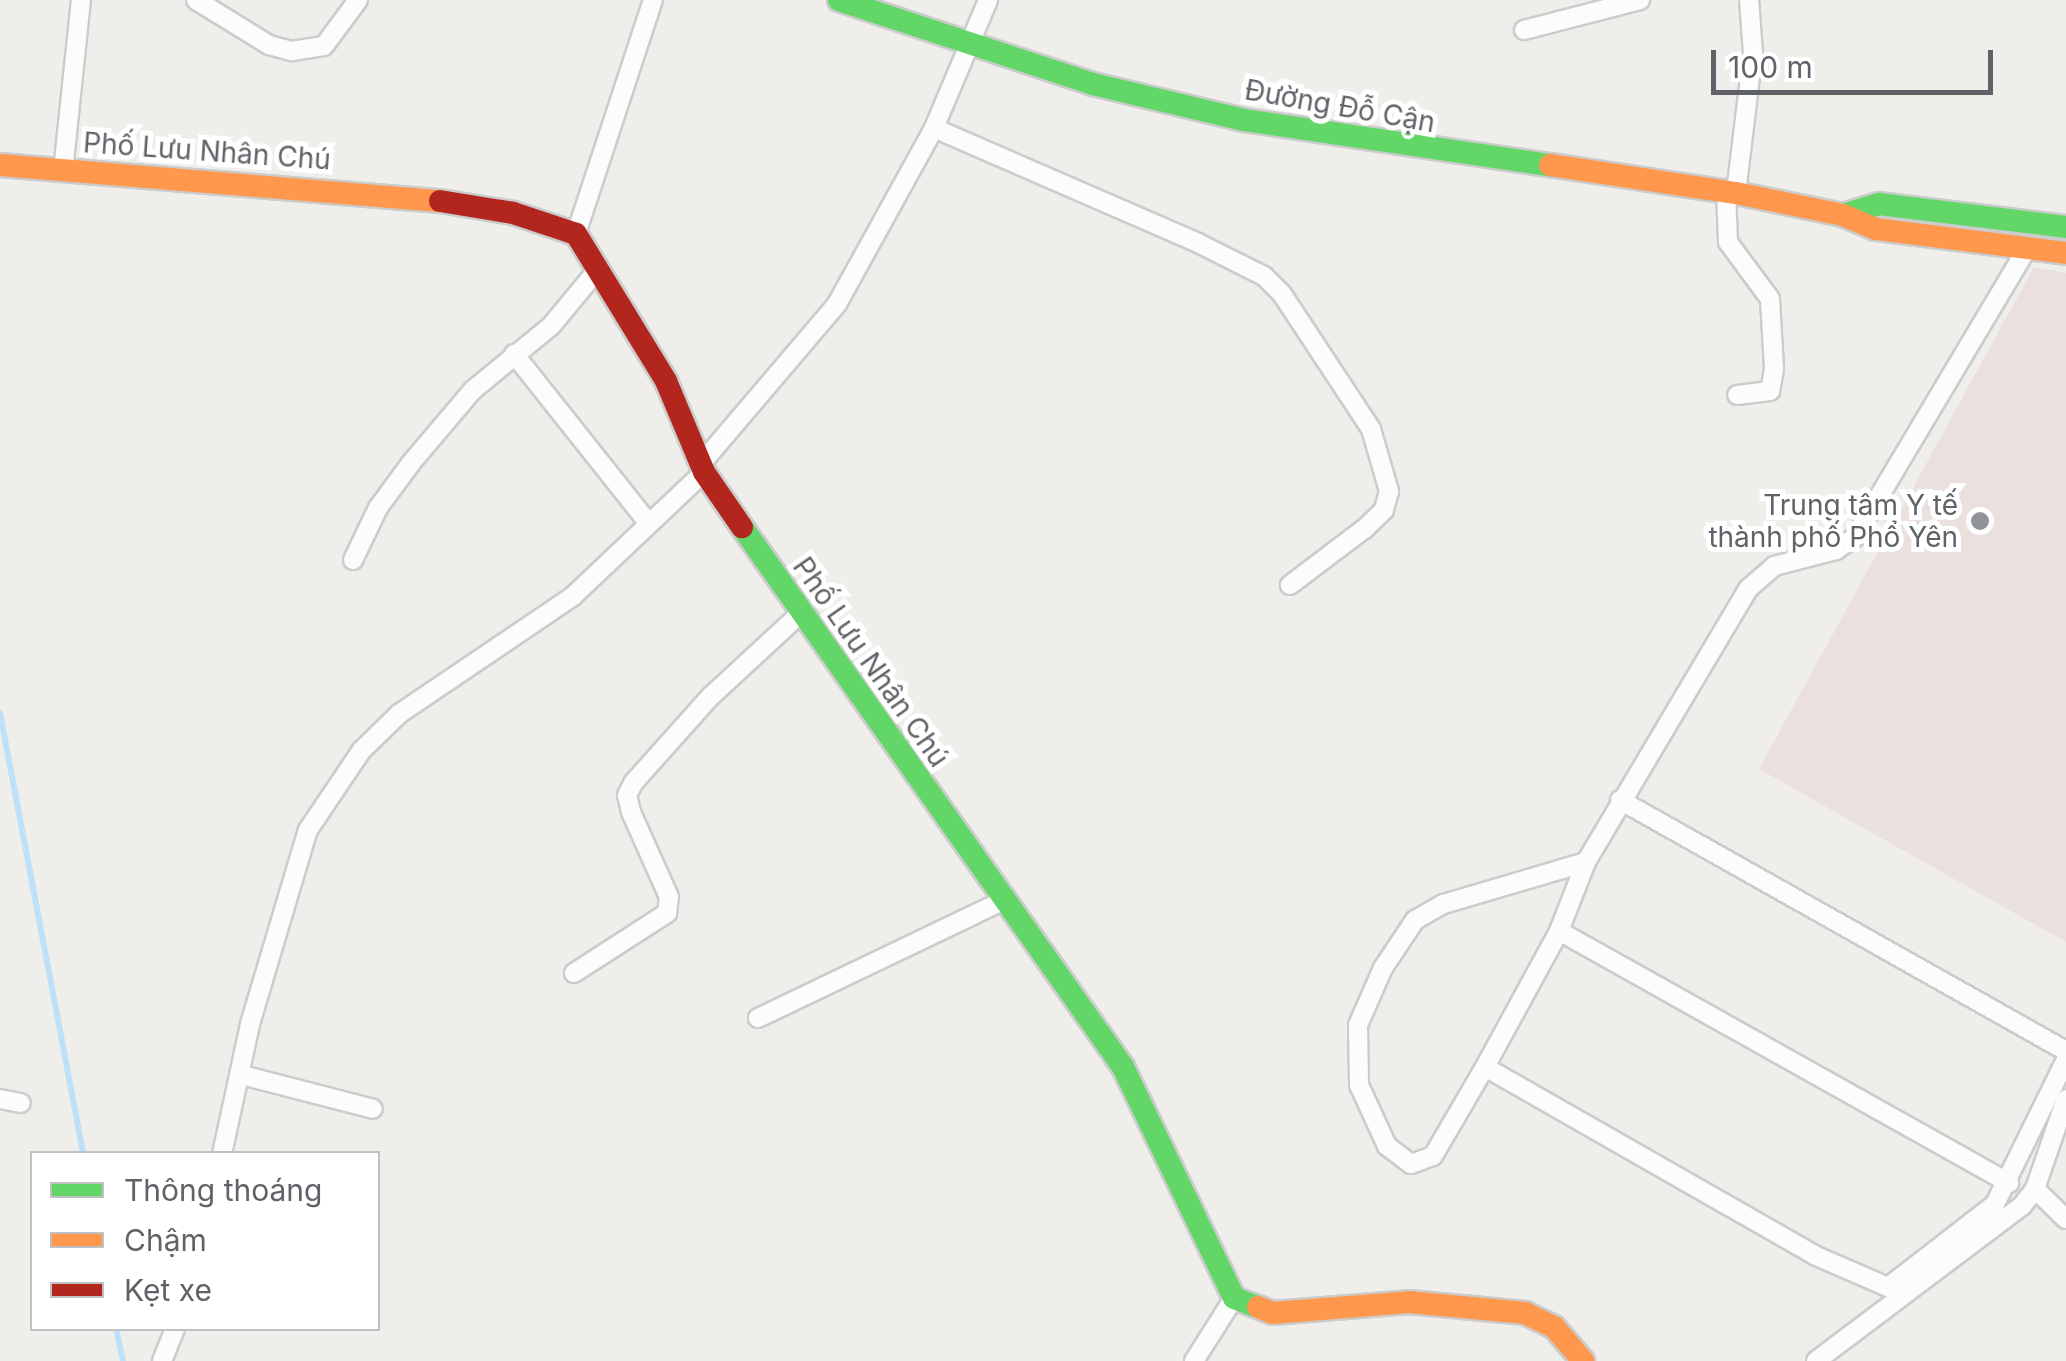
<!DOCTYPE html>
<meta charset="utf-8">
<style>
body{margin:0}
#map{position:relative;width:2066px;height:1361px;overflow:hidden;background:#efeeea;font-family:Inter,sans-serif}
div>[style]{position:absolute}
.medical>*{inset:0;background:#eae0de}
.stream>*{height:6px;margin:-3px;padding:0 3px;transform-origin:3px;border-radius:3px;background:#bfe0f9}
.roads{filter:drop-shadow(2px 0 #cbcccc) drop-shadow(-2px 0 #cbcccc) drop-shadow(0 2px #cbcccc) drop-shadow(0 -2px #cbcccc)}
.street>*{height:18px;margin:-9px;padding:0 9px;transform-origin:9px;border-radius:9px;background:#fdfcfc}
.fast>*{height:22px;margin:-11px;padding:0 11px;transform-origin:11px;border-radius:11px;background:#63d668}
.slow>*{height:22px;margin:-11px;padding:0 11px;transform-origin:11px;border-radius:11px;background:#ff974d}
.jam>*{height:22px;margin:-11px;padding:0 11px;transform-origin:11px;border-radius:11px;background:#b3261e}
.dots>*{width:28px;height:28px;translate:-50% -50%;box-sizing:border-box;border:5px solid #fff;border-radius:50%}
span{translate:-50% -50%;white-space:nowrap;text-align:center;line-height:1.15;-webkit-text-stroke:10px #fff;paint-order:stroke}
.street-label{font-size:28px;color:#5f6368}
.poi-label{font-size:28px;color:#5f6368}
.right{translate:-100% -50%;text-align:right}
.legend{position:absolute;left:30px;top:1151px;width:350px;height:180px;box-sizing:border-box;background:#fff;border:2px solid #bfc1c3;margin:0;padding:12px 18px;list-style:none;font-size:30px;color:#5f6368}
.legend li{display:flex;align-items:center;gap:20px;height:50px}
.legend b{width:50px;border:2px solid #bfc1c3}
.scale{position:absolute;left:1711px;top:50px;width:282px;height:45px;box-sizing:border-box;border:5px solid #5f6368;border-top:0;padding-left:12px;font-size:30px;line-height:35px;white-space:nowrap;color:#5f6368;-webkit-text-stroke:8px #fff;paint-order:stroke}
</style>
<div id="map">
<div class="medical">
<i style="clip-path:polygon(2034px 267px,2066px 273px,2066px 942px,1759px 769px)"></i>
</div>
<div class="stream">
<i style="left:0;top:713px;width:449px;rotate:79.3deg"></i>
<i style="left:116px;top:1328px;width:34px;rotate:78deg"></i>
</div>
<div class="roads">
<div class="street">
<i style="left:196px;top:0;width:86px;rotate:31.7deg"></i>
<i style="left:269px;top:45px;width:24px;rotate:15deg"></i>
<i style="left:292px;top:51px;width:32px;rotate:-9deg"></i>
<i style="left:324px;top:46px;width:57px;rotate:-53.5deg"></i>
<i style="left:1524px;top:30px;width:120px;rotate:-14.5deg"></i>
<i style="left:934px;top:128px;width:288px;rotate:23.5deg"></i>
<i style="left:1198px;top:243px;width:74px;rotate:26.6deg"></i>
<i style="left:1264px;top:276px;width:25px;rotate:45deg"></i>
<i style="left:1282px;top:294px;width:162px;rotate:56.6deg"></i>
<i style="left:1371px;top:429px;width:65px;rotate:73.8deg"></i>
<i style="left:1389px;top:491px;width:20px;rotate:105deg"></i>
<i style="left:1384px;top:510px;width:28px;rotate:136deg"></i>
<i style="left:1364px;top:529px;width:93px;rotate:142.9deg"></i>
<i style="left:63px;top:171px;width:172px;rotate:-84deg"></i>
<i style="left:1726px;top:192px;width:50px;rotate:87.7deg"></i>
<i style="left:1728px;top:242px;width:71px;rotate:53.6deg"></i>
<i style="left:1770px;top:299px;width:70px;rotate:86.7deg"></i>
<i style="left:1774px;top:369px;width:22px;rotate:100deg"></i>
<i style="left:1770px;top:391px;width:33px;rotate:173deg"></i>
<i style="left:1736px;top:193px;width:141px;rotate:-83.1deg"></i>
<i style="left:1753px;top:53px;width:53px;rotate:-94.3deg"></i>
<i style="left:576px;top:234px;width:246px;rotate:-71.8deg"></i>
<i style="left:514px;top:354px;width:217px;rotate:51.5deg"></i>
<i style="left:700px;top:465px;width:211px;rotate:-49.6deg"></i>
<i style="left:837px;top:304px;width:201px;rotate:-61.1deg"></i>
<i style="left:934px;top:128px;width:139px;rotate:-67.1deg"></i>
<i style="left:353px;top:560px;width:58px;rotate:-64.3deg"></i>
<i style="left:378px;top:508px;width:56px;rotate:-53.7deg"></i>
<i style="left:411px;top:463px;width:96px;rotate:-49.7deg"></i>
<i style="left:473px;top:390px;width:101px;rotate:-39.4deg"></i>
<i style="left:551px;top:326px;width:75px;rotate:-50.4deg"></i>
<i style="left:1620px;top:800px;width:512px;rotate:29.37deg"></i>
<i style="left:1586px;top:862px;width:149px;rotate:163.6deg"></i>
<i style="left:1443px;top:904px;width:32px;rotate:150deg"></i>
<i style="left:1415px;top:920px;width:58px;rotate:123.7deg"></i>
<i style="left:1383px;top:968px;width:62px;rotate:113.7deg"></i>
<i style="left:1358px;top:1025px;width:60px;rotate:89deg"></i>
<i style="left:1359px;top:1085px;width:67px;rotate:65.3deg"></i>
<i style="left:1387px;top:1146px;width:30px;rotate:37deg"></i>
<i style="left:1411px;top:1164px;width:23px;rotate:-20deg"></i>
<i style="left:1433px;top:1156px;width:103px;rotate:-59.7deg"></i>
<i style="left:1485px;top:1067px;width:155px;rotate:-61.4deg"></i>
<i style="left:1559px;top:931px;width:74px;rotate:-68.6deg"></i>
<i style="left:1586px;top:862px;width:317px;rotate:-59.3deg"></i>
<i style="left:1748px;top:589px;width:35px;rotate:-41deg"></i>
<i style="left:1774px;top:566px;width:64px;rotate:-14.5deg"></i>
<i style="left:1836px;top:550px;width:23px;rotate:-34deg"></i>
<i style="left:1855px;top:537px;width:336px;rotate:-59.2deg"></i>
<i style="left:1559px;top:931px;width:516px;rotate:29.25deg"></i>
<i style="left:574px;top:973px;width:111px;rotate:-32.8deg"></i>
<i style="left:667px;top:913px;width:16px;rotate:-83deg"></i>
<i style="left:669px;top:897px;width:93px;rotate:-114.1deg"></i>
<i style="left:631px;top:812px;width:17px;rotate:-103deg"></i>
<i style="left:627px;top:795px;width:15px;rotate:-62deg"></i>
<i style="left:634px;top:782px;width:114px;rotate:-48.2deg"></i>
<i style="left:710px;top:697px;width:122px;rotate:-42.7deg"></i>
<i style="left:758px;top:1018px;width:271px;rotate:-25.6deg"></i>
<i style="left:1485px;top:1067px;width:379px;rotate:29.7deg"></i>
<i style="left:1814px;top:1255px;width:81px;rotate:23.4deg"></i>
<i style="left:1888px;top:1287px;width:135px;rotate:-37.8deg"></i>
<i style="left:1995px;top:1204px;width:161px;rotate:-63.8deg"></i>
<i style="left:242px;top:1075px;width:135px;rotate:14.5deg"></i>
<i style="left:0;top:1099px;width:21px;rotate:11deg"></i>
<i style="left:222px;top:1154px;width:133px;rotate:-77.8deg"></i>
<i style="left:250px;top:1024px;width:202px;rotate:-73.4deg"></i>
<i style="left:308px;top:830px;width:95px;rotate:-56.1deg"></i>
<i style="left:361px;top:751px;width:53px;rotate:-44.2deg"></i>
<i style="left:399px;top:714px;width:210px;rotate:-34.1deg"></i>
<i style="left:573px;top:596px;width:180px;rotate:-43.4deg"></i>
<i style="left:2035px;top:1189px;width:43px;rotate:44.1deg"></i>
<i style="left:162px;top:1361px;width:35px;rotate:-68deg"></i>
<i style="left:1194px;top:1361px;width:75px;rotate:-57.6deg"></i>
<i style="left:1816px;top:1361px;width:258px;rotate:-37deg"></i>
<i style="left:2022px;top:1206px;width:21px;rotate:-53deg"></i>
<i style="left:2035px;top:1189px;width:95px;rotate:-71deg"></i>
</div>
<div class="fast">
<i style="left:839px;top:0;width:268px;rotate:18.3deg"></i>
<i style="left:1093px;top:84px;width:155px;rotate:13.4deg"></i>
<i style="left:1244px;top:120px;width:309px;rotate:8.4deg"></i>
<i style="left:1843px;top:215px;width:38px;rotate:-17deg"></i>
<i style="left:1879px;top:204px;width:188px;rotate:7deg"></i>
<i style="left:742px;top:527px;width:661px;rotate:54.79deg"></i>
<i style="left:1123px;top:1067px;width:256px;rotate:64.3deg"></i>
<i style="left:1234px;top:1298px;width:26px;rotate:21deg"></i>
</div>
<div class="slow">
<i style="left:0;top:165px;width:441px;rotate:4.7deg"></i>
<i style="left:1550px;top:165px;width:188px;rotate:8.6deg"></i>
<i style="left:1736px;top:193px;width:109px;rotate:11.6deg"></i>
<i style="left:1843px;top:215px;width:36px;rotate:23deg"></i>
<i style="left:1876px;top:229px;width:192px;rotate:7.2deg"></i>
<i style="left:1258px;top:1307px;width:16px;rotate:22deg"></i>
<i style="left:1273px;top:1313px;width:136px;rotate:-4.6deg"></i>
<i style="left:1409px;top:1302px;width:117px;rotate:5.4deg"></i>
<i style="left:1525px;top:1313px;width:32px;rotate:26deg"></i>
<i style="left:1554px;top:1327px;width:45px;rotate:49.5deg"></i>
</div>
<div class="jam">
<i style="left:440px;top:201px;width:74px;rotate:9.3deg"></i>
<i style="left:513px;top:213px;width:66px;rotate:18.4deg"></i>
<i style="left:576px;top:234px;width:172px;rotate:58.5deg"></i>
<i style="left:666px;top:381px;width:99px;rotate:67.3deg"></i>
<i style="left:704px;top:472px;width:67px;rotate:55.4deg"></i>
</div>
</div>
<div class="dots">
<i style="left:1980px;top:521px;background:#919496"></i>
</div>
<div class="street-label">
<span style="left:1340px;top:106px;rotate:10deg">Đường Đỗ Cận</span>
<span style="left:207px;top:151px;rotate:4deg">Phố Lưu Nhân Chú</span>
<span style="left:871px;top:662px;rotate:55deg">Phố Lưu Nhân Chú</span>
</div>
<div class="poi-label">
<span class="right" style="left:1958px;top:521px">Trung tâm Y tế<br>thành phố Phổ Yên</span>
</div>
<ul class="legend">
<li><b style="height:12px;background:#63d668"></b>Thông thoáng</li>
<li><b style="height:12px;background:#ff974d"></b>Chậm</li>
<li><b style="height:12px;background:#b3261e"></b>Kẹt xe</li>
</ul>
<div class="scale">100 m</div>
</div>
